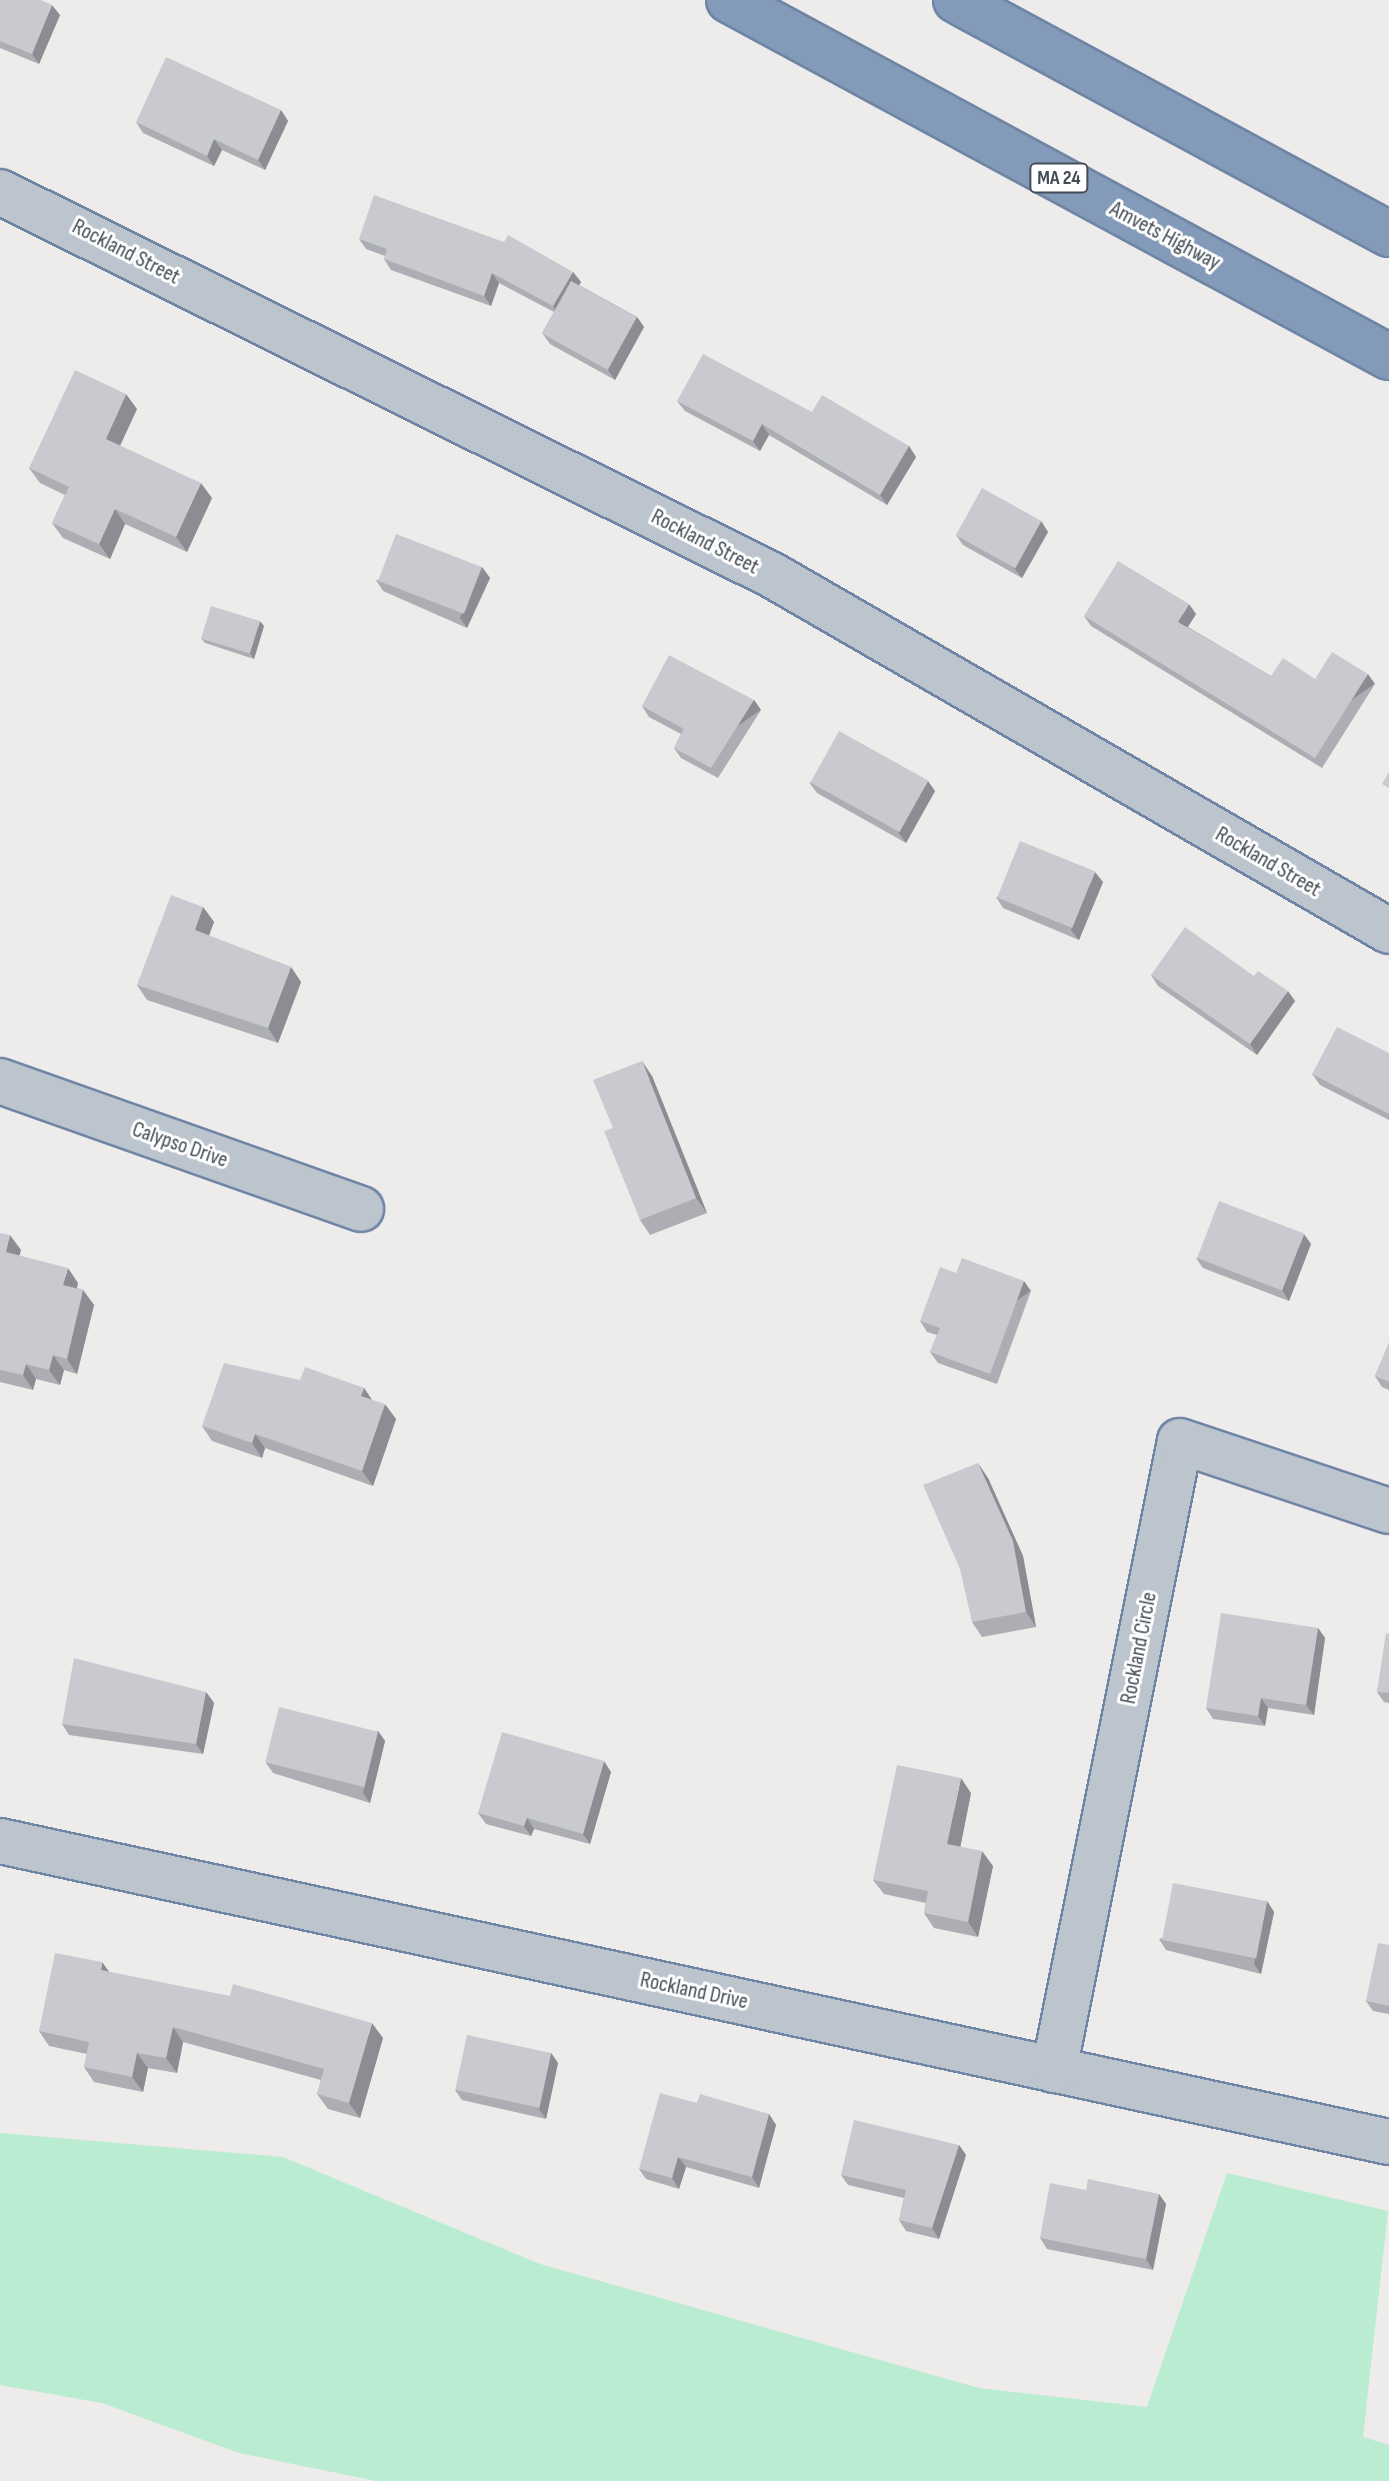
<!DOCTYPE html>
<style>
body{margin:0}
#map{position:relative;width:1389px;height:2481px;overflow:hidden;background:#eeebeb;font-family:"Sofia Sans Condensed",sans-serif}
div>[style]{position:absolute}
.green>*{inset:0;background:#b9ecd0}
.roads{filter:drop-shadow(2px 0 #6f85a5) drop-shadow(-2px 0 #6f85a5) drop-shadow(0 2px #6f85a5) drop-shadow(0 -2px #6f85a5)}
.minor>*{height:44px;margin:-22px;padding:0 22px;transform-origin:22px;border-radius:22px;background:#bcc4cd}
.highway>*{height:44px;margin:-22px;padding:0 22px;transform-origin:22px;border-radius:22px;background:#849ab9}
.wall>*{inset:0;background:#acaeb3}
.shaded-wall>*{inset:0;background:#8c8d92;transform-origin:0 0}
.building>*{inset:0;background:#c8cad0;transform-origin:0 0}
span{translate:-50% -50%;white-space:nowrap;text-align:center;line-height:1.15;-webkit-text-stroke:6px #fff;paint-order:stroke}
.shield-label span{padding:2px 6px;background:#fff;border:2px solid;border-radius:6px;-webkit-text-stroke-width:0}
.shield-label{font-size:20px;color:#444d57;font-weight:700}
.street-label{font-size:22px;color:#444d57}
</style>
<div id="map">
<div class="green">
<i style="clip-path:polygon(0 2133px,283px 2157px,540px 2264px,979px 2388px,1147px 2407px,1227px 2173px,1388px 2211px,1363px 2437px,1389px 2445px,1389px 2481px,376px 2481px,239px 2453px,102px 2403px,0 2385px)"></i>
</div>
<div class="roads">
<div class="minor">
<i style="left:0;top:192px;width:862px;rotate:26.39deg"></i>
<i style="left:772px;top:575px;width:712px;rotate:29.98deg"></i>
<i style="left:0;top:1081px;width:383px;rotate:19.5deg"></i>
<i style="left:0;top:1841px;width:1421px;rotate:12.23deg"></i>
<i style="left:1054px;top:2070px;width:641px;rotate:-78.67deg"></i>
<i style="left:1180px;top:1441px;width:220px;rotate:18.5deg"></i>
</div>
<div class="highway">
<i style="left:729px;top:0;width:750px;rotate:28.41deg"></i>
<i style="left:956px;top:0;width:492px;rotate:28.4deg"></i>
</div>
</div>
<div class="wall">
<i style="clip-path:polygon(0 0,60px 15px,39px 64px,0 48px)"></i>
<i style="clip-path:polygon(281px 110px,288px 121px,265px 170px,222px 150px,214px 166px,143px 133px,136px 122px)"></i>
<i style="clip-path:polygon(359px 239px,573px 272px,581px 282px,579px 285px,637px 317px,644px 327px,615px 380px,550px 344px,542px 333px,554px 312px,499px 283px,491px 306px,391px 270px,384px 259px,385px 256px,366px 249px)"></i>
<i style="clip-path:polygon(677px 401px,812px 412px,909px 446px,916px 457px,887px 505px,769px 435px,760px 451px,685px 411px)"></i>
<i style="clip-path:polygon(137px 409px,120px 446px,212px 498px,187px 552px,125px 524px,110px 559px,63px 538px,52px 523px,65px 495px,40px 483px,29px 468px)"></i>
<i style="clip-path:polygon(1041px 521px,1048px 532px,1022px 578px,963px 545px,956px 535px)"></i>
<i style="clip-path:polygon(482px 567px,490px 578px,467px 628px,383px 591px,376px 580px)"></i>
<i style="clip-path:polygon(1196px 614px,1188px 627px,1271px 676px,1375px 684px,1322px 768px,1091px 626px,1084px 616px)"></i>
<i style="clip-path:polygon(264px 626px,254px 659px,205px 643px,201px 638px)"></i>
<i style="clip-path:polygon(754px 700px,761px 710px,718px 778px,681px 758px,674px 748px,681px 734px,649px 717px,642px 706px)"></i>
<i style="clip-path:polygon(809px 782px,935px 791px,906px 843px,817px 793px)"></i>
<i style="clip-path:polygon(1103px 882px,1079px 940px,1003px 908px,996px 897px)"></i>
<i style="clip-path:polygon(203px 907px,214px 922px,209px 936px,291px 967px,301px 982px,278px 1043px,147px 1000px,137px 985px)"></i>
<i style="clip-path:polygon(1151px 975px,1254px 976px,1295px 1001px,1257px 1055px,1158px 986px)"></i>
<i style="clip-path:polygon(1389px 1053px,1389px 1120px,1320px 1085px,1312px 1074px)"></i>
<i style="clip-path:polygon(652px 1076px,707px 1213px,650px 1235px,640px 1220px,613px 1128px)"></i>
<i style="clip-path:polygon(0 1233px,21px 1250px,19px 1256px,78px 1283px,77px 1288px,83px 1290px,94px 1305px,77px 1374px,64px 1370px,60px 1385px,36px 1379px,33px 1390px,0 1382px)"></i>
<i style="clip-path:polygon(1311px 1244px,1289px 1301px,1203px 1268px,1196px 1258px)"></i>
<i style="clip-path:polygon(956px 1273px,1031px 1291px,997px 1384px,938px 1363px,930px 1352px,937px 1335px,927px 1332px,920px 1321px)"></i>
<i style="clip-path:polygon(1389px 1343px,1389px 1390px,1382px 1387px,1375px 1376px)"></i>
<i style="clip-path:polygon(300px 1380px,364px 1388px,372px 1400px,396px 1419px,373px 1486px,265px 1448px,262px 1458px,212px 1441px,202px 1426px)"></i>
<i style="clip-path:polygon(988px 1478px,1023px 1556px,1036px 1627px,982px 1637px,972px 1622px)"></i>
<i style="clip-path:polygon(1318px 1628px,1325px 1638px,1314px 1715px,1268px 1708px,1265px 1726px,1213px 1719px,1206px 1708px)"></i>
<i style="clip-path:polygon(1389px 1634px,1389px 1703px,1384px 1702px,1377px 1692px)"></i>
<i style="clip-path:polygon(206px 1692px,214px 1703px,203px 1754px,69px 1735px,62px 1724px)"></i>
<i style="clip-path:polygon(378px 1731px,385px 1741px,370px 1803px,273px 1773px,266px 1763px)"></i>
<i style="clip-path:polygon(611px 1772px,590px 1844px,534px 1829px,531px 1836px,486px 1824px,478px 1813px)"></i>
<i style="clip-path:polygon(971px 1793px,960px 1847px,993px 1866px,978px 1937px,934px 1928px,924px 1913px,926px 1903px,884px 1894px,873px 1880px)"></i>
<i style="clip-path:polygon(1267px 1901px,1274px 1912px,1261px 1974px,1166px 1950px,1159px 1939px)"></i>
<i style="clip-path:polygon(1389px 1945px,1389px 2014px,1373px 2011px,1366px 2001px)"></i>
<i style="clip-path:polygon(109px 1972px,383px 2038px,360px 2118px,328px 2109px,317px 2094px,321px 2080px,183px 2042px,177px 2073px,148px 2068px,143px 2092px,94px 2082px,84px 2067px,87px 2054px,49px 2046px,39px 2031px)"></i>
<i style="clip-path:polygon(551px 2053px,558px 2063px,546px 2119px,462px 2100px,455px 2090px)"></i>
<i style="clip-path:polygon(697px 2103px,769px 2114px,776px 2125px,759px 2188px,686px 2167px,679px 2189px,646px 2179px,639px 2169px)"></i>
<i style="clip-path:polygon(959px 2145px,966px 2155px,939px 2239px,906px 2231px,899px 2220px,904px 2198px,848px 2185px,841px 2175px)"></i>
<i style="clip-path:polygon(1086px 2190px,1159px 2194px,1166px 2204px,1153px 2270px,1047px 2249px,1040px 2238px)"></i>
</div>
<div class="shaded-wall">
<i style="clip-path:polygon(52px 5px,60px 15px,39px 64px,32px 54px)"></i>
<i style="clip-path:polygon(281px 110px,288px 121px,265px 170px,258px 160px)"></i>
<i style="clip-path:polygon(214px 139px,222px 150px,214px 166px,207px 156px)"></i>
<i style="clip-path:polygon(573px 272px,581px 282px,560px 316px,553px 306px)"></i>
<i style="clip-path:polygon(492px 273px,499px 283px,491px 306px,484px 296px)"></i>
<i style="clip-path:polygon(637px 317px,644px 327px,615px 380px,608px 370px)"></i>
<i style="clip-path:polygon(126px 394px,137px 409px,116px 454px,106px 439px)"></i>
<i style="clip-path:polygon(762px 424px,769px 435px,760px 451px,753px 441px)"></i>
<i style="clip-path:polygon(909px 446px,916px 457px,887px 505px,880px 495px)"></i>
<i style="clip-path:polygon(201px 483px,212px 498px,187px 552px,176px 537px)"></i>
<i style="clip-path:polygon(115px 509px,125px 524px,110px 559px,99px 544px)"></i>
<i style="clip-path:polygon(1041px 521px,1048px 532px,1022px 578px,1014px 568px)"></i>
<i style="clip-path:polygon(482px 567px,490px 578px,467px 628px,460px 618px)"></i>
<i style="clip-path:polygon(1189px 604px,1196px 614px,1185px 631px,1178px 622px)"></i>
<i style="clip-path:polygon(260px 621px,264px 626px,254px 659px,250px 653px)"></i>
<i style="left:1368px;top:674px;width:12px;height:99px;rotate:55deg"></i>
<i style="left:754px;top:700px;width:12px;height:80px;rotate:55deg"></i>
<i style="clip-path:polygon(928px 781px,935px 791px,906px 843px,898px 832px)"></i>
<i style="clip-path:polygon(1095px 872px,1103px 882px,1079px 940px,1071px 930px)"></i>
<i style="clip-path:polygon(203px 907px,214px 922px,205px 945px,195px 930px)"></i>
<i style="clip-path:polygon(291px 967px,301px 982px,278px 1043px,268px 1028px)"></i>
<i style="clip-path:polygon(1288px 991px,1295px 1001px,1257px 1055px,1250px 1044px)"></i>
<i style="clip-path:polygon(642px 1061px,652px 1076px,707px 1213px,696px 1198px)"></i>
<i style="clip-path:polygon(1304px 1234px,1311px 1244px,1289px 1301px,1282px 1290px)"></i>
<i style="clip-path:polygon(10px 1235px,21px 1250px,16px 1267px,6px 1252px)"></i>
<i style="clip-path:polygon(68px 1268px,78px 1283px,74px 1300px,63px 1285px)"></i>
<i style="left:1024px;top:1281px;width:12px;height:99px;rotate:55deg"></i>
<i style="clip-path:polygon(83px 1290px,94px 1305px,77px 1374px,67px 1359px)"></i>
<i style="clip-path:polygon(53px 1355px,64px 1370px,60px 1385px,49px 1370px)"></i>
<i style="clip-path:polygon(26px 1364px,36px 1379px,33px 1390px,23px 1375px)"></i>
<i style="clip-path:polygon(364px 1388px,374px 1403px,361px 1396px)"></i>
<i style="clip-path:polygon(385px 1404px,396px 1419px,373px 1486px,362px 1471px)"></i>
<i style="clip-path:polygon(255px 1434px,265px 1448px,262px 1458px,252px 1443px)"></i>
<i style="clip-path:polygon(978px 1463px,988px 1478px,1023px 1556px,1036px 1627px,1026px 1612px)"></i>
<i style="clip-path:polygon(1318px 1628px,1325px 1638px,1314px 1715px,1306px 1705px)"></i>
<i style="clip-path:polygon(206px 1692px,214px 1703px,203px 1754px,196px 1744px)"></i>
<i style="clip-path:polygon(1261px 1698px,1268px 1708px,1265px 1726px,1258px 1716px)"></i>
<i style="clip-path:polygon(378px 1731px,385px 1741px,370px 1803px,363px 1793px)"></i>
<i style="clip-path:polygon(604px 1761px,611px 1772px,590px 1844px,583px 1834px)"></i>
<i style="clip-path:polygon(961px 1778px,971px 1793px,958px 1859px,947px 1844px)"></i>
<i style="clip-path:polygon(527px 1818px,534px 1829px,531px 1836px,524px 1826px)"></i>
<i style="clip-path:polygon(982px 1851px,993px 1866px,978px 1937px,968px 1922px)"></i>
<i style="clip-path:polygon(1267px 1901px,1274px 1912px,1261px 1974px,1254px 1964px)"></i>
<i style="clip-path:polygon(102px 1962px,113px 1977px,101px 1970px)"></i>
<i style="clip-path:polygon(372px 2023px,383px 2038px,360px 2118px,349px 2103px)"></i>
<i style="clip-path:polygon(173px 2027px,183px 2042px,177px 2073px,166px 2058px)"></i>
<i style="clip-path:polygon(137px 2053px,148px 2068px,143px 2092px,132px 2077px)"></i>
<i style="clip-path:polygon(551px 2053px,558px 2063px,546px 2119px,539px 2109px)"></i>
<i style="clip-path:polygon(769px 2114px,776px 2125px,759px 2188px,752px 2177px)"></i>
<i style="clip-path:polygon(959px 2145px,966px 2155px,939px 2239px,932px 2228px)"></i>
<i style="clip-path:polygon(678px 2157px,686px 2167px,679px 2189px,672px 2178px)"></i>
<i style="clip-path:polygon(1159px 2194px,1166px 2204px,1153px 2270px,1146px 2259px)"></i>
</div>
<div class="building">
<i style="clip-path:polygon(0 0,41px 0,52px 5px,32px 54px,0 41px)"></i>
<i style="clip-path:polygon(166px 57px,281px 110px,258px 160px,214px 139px,207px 156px,136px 122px)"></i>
<i style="clip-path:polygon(374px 195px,504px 242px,508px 235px,573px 272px,553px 306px,492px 273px,484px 296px,384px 259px,387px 249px,359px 239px)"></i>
<i style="left:571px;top:281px;width:75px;height:60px;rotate:29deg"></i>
<i style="clip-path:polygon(703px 354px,812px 412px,822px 395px,909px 446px,880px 495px,762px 424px,753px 441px,677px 401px)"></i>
<i style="clip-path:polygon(75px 370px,126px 394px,106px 439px,201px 483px,176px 537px,115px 509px,99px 544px,52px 523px,69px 487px,29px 468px)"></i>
<i style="left:982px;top:488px;width:68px;height:54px;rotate:29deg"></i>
<i style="left:396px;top:534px;width:92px;height:50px;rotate:21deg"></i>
<i style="clip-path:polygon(1118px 561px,1189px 604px,1178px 622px,1271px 676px,1283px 658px,1315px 679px,1332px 652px,1368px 674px,1315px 758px,1084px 616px)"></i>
<i style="left:211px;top:606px;width:51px;height:34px;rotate:17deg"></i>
<i style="clip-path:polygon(669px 655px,754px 700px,711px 768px,674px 748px,684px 729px,642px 706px)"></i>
<i style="left:839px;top:731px;width:102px;height:59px;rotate:29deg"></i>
<i style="clip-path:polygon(1389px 772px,1389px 788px,1382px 784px)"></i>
<i style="left:1020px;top:841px;width:81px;height:61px;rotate:22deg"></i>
<i style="clip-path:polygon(171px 895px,203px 907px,195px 930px,291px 967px,268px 1028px,137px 985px)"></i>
<i style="clip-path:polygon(1185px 927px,1254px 976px,1258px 971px,1288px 991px,1250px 1044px,1151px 975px)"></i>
<i style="clip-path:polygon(1337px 1027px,1389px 1053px,1389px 1114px,1312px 1074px)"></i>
<i style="clip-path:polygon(642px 1061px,696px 1198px,640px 1220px,604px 1131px,613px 1128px,593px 1080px)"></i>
<i style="left:1219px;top:1201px;width:91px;height:61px;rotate:21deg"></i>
<i style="clip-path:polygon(0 1233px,10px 1235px,6px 1252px,68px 1268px,63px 1285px,83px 1290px,67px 1359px,53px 1355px,49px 1370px,26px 1364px,23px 1375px,0 1370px)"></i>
<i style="clip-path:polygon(962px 1258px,1024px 1281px,990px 1374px,930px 1352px,940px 1328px,920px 1321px,940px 1267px,956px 1273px)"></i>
<i style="clip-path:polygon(1389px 1343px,1389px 1382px,1375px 1376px)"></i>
<i style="clip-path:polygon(224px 1363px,300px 1380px,305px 1367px,364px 1388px,361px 1396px,385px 1404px,362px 1471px,255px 1434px,252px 1443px,202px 1426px)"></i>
<i style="clip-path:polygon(978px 1463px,1013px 1541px,1026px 1612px,972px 1622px,960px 1569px,923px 1485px)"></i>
<i style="clip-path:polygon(1221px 1613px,1318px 1628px,1306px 1705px,1261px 1698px,1258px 1716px,1206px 1708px)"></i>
<i style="clip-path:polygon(1386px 1633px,1389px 1634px,1389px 1693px,1377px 1692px)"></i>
<i style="clip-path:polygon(74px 1658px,206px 1692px,196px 1744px,62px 1724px)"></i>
<i style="left:279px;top:1707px;width:102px;height:57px;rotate:14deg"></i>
<i style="clip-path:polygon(502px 1732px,604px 1761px,583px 1834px,527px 1818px,524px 1826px,478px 1813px)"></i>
<i style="clip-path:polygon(897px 1765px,961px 1778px,947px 1844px,982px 1851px,968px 1922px,924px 1913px,928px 1891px,873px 1880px)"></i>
<i style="left:1173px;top:1883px;width:96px;height:58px;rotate:11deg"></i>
<i style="clip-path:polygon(1378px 1943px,1389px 1945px,1389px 2006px,1366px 2001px)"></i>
<i style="clip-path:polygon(55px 1953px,102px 1962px,101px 1970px,230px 1996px,233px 1984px,372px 2023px,349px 2103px,317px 2094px,324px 2069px,173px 2027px,166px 2058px,137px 2053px,132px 2077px,84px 2067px,89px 2042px,39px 2031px)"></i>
<i style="left:467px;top:2035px;width:86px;height:56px;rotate:12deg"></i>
<i style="clip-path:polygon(660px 2093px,697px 2103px,700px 2094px,769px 2114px,752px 2177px,678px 2157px,672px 2178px,639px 2169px)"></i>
<i style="clip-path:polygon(854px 2120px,959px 2145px,932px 2228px,899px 2220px,906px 2190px,841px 2175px)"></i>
<i style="clip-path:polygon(1088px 2179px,1159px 2194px,1146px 2259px,1040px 2238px,1050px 2183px,1086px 2190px)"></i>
</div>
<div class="shield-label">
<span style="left:1059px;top:178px">MA 24</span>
</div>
<div class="street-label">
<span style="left:1165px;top:236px;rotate:28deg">Amvets Highway</span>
<span style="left:126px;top:252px;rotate:27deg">Rockland Street</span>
<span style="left:705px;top:542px;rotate:27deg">Rockland Street</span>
<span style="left:1268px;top:862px;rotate:30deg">Rockland Street</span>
<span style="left:180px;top:1145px;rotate:19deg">Calypso Drive</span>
<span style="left:1139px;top:1648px;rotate:-79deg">Rockland Circle</span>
<span style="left:694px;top:1991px;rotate:12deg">Rockland Drive</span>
</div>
</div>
